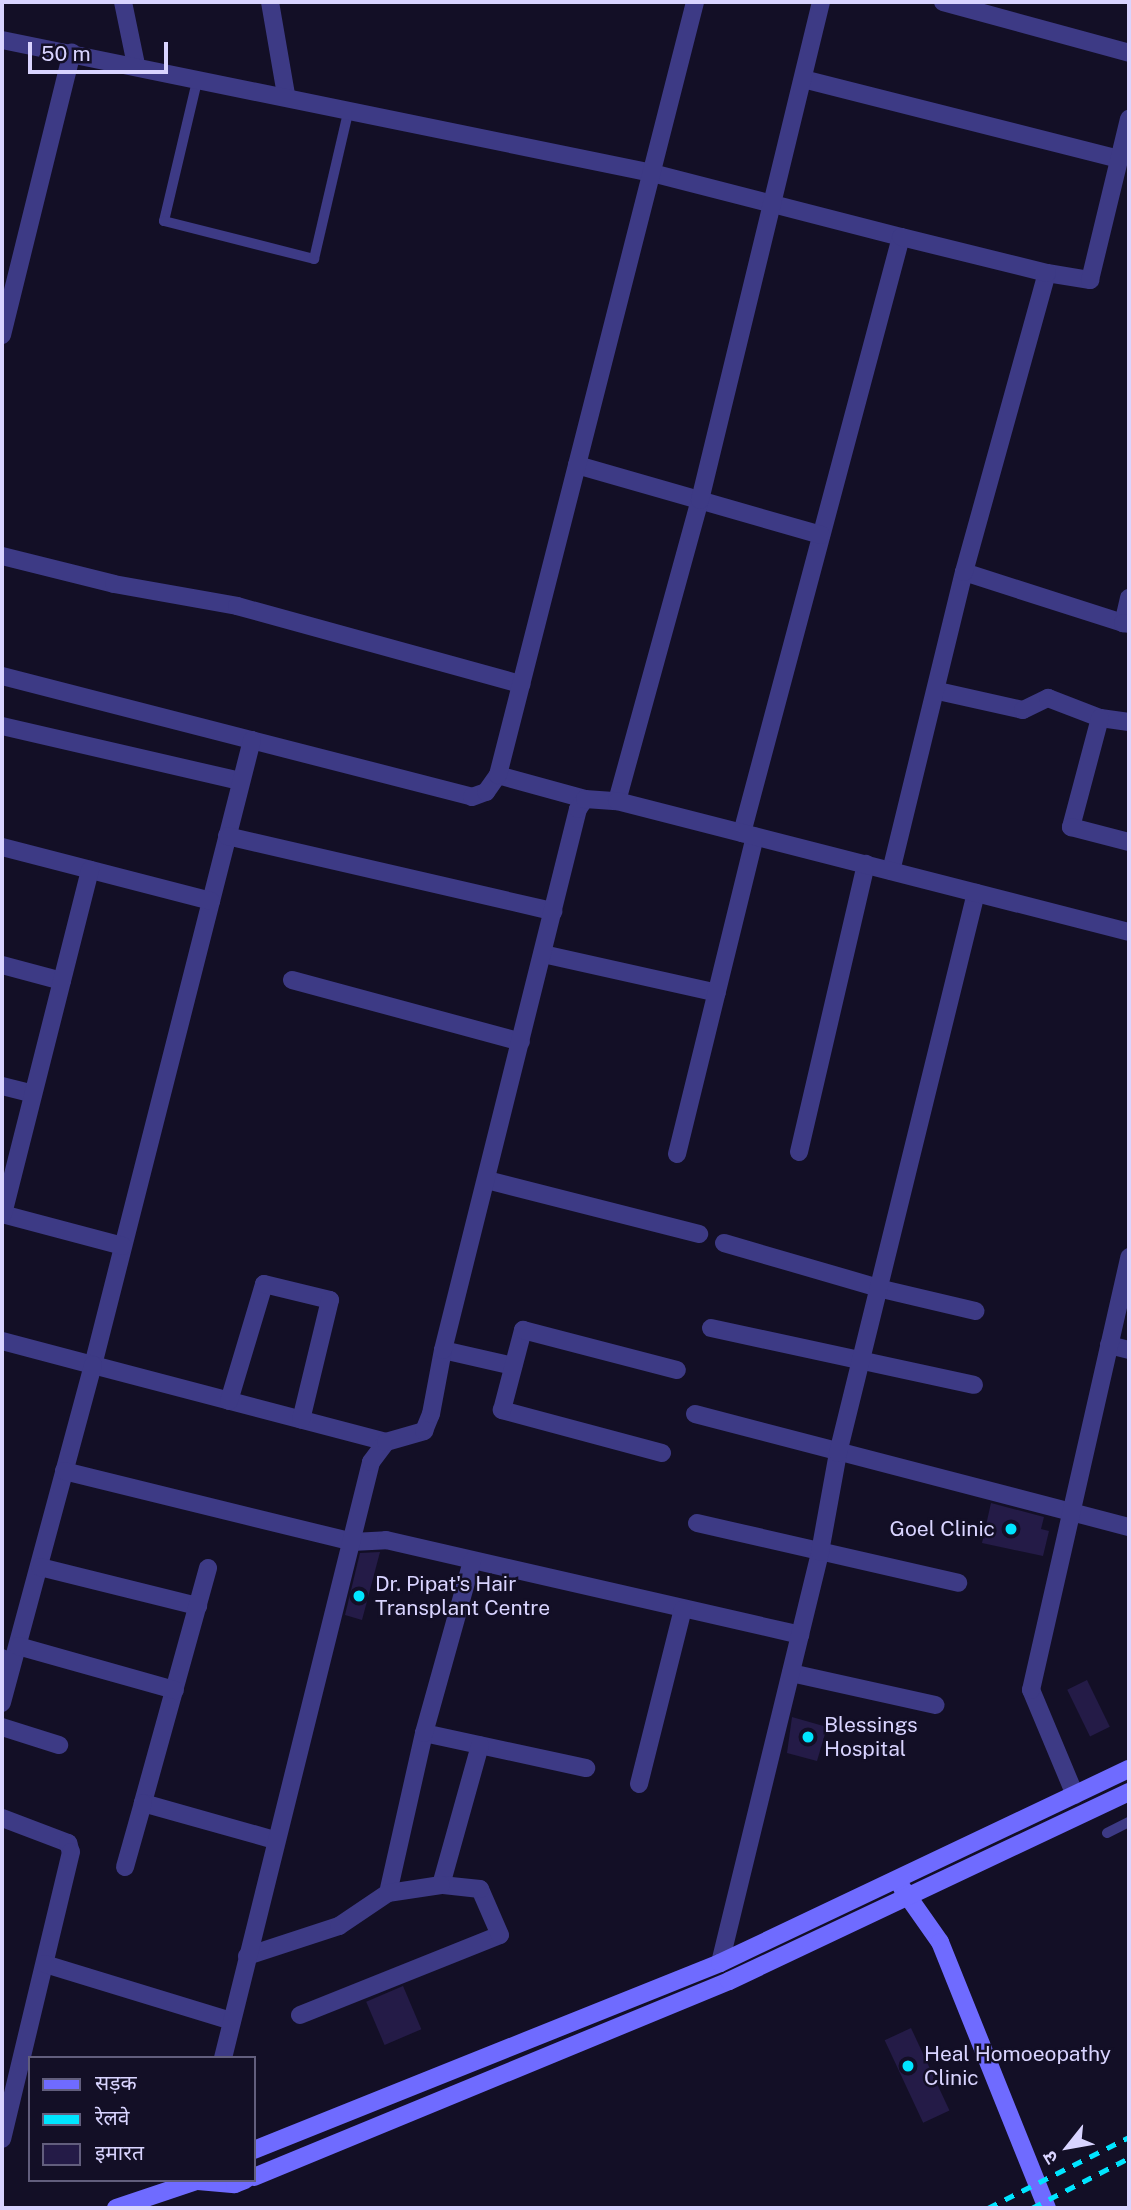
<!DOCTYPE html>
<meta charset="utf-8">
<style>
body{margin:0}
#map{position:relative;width:1131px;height:2210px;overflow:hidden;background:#130f26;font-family:"Public Sans","Noto Sans Devanagari",sans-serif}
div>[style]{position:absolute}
.building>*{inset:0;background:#241b47;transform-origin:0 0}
.lane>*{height:10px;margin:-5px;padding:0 5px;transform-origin:5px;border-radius:5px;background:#3d3a85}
.street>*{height:18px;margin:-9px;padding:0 9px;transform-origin:9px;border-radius:9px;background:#3d3a85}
.secondary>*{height:18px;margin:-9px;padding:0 9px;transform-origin:9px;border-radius:9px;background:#6f6bff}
.rail>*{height:5px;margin-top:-2.5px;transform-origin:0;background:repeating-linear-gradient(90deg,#00e5ff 0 10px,transparent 0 19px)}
.dots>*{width:19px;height:19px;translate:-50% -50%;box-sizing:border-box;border:4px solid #130f26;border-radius:50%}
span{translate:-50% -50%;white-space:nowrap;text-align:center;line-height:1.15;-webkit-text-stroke:5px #130f26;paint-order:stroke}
.poi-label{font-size:21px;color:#d9d4ff}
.right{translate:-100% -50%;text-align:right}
.left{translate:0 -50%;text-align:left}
.frame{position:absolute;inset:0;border:4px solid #d9d4ff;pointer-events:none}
.legend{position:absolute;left:28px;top:2056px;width:228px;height:126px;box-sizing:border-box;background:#130f26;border:2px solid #625e7d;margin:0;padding:9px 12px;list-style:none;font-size:21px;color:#d9d4ff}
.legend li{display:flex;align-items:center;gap:14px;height:35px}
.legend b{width:35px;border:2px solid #625e7d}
.north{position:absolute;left:1033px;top:2112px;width:70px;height:70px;-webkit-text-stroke:5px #130f26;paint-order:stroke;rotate:239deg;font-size:19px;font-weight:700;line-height:28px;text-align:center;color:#d9d4ff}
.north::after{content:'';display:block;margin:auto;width:24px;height:32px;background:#d9d4ff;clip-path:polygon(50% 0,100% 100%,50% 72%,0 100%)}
.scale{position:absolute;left:28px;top:42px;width:140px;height:32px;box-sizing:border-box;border:4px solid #d9d4ff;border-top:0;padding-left:9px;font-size:21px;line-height:24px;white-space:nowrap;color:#d9d4ff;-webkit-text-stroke:5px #130f26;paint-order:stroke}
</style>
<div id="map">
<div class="building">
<i style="clip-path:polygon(991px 1503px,1044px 1517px,1041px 1529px,1049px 1531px,1043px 1556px,982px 1543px)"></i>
<i style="clip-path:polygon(380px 1552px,362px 1620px,345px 1615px,360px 1553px)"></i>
<i style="left:1087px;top:1680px;width:52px;height:22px;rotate:64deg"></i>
<i style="clip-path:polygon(792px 1717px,827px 1727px,817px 1761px,787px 1753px)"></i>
<i style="left:403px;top:1986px;width:47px;height:40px;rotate:67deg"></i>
<i style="left:911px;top:2028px;width:91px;height:29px;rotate:65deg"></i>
</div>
<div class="lane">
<i style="left:198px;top:77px;width:148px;rotate:103.3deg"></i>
<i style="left:164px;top:221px;width:155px;rotate:14.2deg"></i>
<i style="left:314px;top:259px;width:154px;rotate:-76.9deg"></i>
<i style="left:2px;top:1654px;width:14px;rotate:21deg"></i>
<i style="left:1107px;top:1833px;width:25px;rotate:-27deg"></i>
</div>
<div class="street">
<i style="left:123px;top:2px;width:64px;rotate:78.3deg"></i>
<i style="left:270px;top:2px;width:94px;rotate:80.2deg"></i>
<i style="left:943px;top:2px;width:193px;rotate:15.3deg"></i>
<i style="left:2px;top:40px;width:663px;rotate:11.56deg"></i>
<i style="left:652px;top:173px;width:257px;rotate:14.4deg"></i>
<i style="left:901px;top:237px;width:617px;rotate:104.94deg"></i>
<i style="left:803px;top:79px;width:326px;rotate:14.2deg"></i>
<i style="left:1047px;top:273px;width:44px;rotate:9.2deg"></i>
<i style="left:1090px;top:280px;width:166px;rotate:-76.4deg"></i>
<i style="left:2px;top:335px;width:291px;rotate:-76.1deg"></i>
<i style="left:577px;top:465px;width:254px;rotate:16deg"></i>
<i style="left:2px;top:556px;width:115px;rotate:14deg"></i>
<i style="left:114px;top:584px;width:125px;rotate:10.1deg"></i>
<i style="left:237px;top:606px;width:295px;rotate:15.4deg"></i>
<i style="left:964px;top:572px;width:167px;rotate:17.8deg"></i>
<i style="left:1129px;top:598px;width:26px;rotate:103deg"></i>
<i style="left:1123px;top:623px;width:6px;rotate:9deg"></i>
<i style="left:2px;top:676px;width:485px;rotate:14.4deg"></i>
<i style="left:472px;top:797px;width:15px;rotate:-20deg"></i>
<i style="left:486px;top:792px;width:21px;rotate:-55deg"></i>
<i style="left:938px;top:691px;width:87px;rotate:12.6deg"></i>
<i style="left:1023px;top:710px;width:28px;rotate:-26deg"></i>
<i style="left:1048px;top:698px;width:56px;rotate:21deg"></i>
<i style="left:1129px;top:722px;width:29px;rotate:-172deg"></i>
<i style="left:1100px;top:718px;width:113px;rotate:104.9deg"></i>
<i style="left:1071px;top:827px;width:60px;rotate:14.5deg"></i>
<i style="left:2px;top:726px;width:245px;rotate:13deg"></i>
<i style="left:252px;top:740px;width:645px;rotate:104.27deg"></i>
<i style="left:93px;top:1365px;width:303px;rotate:14.7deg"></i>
<i style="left:585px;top:799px;width:90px;rotate:-164.6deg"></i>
<i style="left:498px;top:775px;width:798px;rotate:-75.7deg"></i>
<i style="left:617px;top:801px;width:312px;rotate:-74.6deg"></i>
<i style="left:700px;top:500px;width:512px;rotate:-76.34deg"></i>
<i style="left:227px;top:836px;width:335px;rotate:13deg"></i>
<i style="left:2px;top:847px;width:216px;rotate:14.5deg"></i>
<i style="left:891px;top:871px;width:308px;rotate:-76.3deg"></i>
<i style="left:964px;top:572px;width:310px;rotate:-74.5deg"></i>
<i style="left:1047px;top:273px;width:150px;rotate:-166.1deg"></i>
<i style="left:543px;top:954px;width:178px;rotate:12.6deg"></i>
<i style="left:2px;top:965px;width:62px;rotate:14.9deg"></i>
<i style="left:292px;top:980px;width:237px;rotate:15.1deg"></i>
<i style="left:2px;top:1086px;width:32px;rotate:14deg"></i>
<i style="left:799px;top:1152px;width:296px;rotate:-76.9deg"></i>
<i style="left:677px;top:1154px;width:327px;rotate:-76.2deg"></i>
<i style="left:487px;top:1180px;width:219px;rotate:14.3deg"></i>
<i style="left:2px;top:1214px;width:125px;rotate:14.8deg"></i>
<i style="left:3px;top:1214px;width:355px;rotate:-75.8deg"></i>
<i style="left:724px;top:1243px;width:165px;rotate:16.2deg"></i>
<i style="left:882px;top:1289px;width:96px;rotate:13.3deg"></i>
<i style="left:711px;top:1328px;width:269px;rotate:12.2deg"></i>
<i style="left:2px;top:1341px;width:94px;rotate:14.8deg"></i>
<i style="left:93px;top:1365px;width:350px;rotate:105.1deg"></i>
<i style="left:1109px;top:1345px;width:21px;rotate:14deg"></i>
<i style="left:443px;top:1350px;width:72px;rotate:12.9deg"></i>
<i style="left:229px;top:1401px;width:122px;rotate:-73.3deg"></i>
<i style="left:264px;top:1284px;width:68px;rotate:13.6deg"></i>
<i style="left:330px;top:1300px;width:123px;rotate:103.6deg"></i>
<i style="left:695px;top:1414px;width:448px;rotate:14.6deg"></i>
<i style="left:662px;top:1453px;width:166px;rotate:-165deg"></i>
<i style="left:502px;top:1410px;width:83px;rotate:-75.3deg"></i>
<i style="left:523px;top:1330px;width:159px;rotate:14.6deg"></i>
<i style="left:64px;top:1471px;width:297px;rotate:13.8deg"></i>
<i style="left:352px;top:1542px;width:34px;rotate:-3deg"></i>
<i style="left:386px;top:1540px;width:425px;rotate:12.9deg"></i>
<i style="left:697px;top:1523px;width:268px;rotate:12.9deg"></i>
<i style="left:40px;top:1567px;width:163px;rotate:13.9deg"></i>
<i style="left:208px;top:1568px;width:244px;rotate:105.5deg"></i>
<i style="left:143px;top:1803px;width:137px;rotate:15.7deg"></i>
<i style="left:18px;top:1646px;width:163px;rotate:15.7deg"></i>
<i style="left:791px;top:1673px;width:148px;rotate:12.5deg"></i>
<i style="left:2px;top:1727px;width:60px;rotate:17.5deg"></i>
<i style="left:424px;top:1733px;width:166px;rotate:12.2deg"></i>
<i style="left:639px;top:1784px;width:180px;rotate:-75.9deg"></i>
<i style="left:1075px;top:1795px;width:114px;rotate:-112.7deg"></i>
<i style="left:1031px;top:1690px;width:444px;rotate:-77.2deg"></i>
<i style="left:2px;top:1818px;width:71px;rotate:20.7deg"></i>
<i style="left:68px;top:1843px;width:9px;rotate:72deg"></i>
<i style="left:71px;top:1852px;width:295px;rotate:103.5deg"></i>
<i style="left:125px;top:1867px;width:66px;rotate:-74.3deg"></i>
<i style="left:441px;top:1885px;width:145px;rotate:-74.4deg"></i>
<i style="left:247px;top:1956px;width:97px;rotate:-18.1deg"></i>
<i style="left:339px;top:1926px;width:59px;rotate:-34deg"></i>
<i style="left:388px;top:1893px;width:164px;rotate:-77.3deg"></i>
<i style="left:424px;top:1733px;width:179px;rotate:-74.4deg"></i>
<i style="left:720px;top:1963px;width:423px;rotate:-76.3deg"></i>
<i style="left:820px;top:1552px;width:101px;rotate:-79.7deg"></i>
<i style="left:838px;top:1453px;width:577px;rotate:-76.16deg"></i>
<i style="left:45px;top:1964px;width:195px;rotate:17deg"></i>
<i style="left:300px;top:2015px;width:215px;rotate:-21.8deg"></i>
<i style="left:500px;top:1935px;width:50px;rotate:-113.5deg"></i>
<i style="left:480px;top:1889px;width:39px;rotate:-174deg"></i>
<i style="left:441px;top:1885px;width:54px;rotate:171.4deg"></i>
<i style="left:223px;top:2058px;width:614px;rotate:-76.05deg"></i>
<i style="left:371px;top:1462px;width:25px;rotate:-53deg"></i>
<i style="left:386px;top:1442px;width:40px;rotate:-16deg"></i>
<i style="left:424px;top:1431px;width:18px;rotate:-68deg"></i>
<i style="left:431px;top:1414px;width:65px;rotate:-79.4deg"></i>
<i style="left:443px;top:1350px;width:558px;rotate:-75.99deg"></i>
<i style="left:578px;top:809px;width:12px;rotate:-55deg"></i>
<i style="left:585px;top:799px;width:32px;rotate:4deg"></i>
<i style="left:617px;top:801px;width:528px;rotate:14.35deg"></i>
</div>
<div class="secondary">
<i style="left:902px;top:1888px;width:66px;rotate:54.9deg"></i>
<i style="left:940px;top:1942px;width:287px;rotate:68.1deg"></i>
<i style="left:254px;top:2150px;width:502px;rotate:-21.86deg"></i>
<i style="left:720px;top:1963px;width:453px;rotate:-25.4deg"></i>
<i style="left:254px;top:2177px;width:514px;rotate:-22.42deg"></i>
<i style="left:729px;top:1981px;width:442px;rotate:-25.3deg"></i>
<i style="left:198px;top:2181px;width:37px;rotate:5deg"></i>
<i style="left:235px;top:2184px;width:11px;rotate:-22deg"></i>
<i style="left:116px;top:2208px;width:88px;rotate:-18.6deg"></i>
</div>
<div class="rail">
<i style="left:988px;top:2208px;width:158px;rotate:-26.7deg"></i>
<i style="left:1032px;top:2208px;width:109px;rotate:-27.3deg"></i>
</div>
<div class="dots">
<i style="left:1011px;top:1529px;background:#00e5ff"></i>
<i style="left:359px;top:1596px;background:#00e5ff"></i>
<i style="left:808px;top:1737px;background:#00e5ff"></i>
<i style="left:908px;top:2066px;background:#00e5ff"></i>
</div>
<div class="poi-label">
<span class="right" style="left:995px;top:1529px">Goel Clinic</span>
<span class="left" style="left:375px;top:1596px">Dr. Pipat's Hair<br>Transplant Centre</span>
<span class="left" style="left:824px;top:1737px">Blessings<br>Hospital</span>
<span class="left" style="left:924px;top:2066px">Heal Homoeopathy<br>Clinic</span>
</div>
<div class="frame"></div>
<ul class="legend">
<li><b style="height:9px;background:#6f6bff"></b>सड़क</li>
<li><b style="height:9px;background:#00e5ff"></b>रेलवे</li>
<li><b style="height:19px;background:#241b47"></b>इमारत</li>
</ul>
<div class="north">उ</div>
<div class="scale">50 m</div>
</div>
